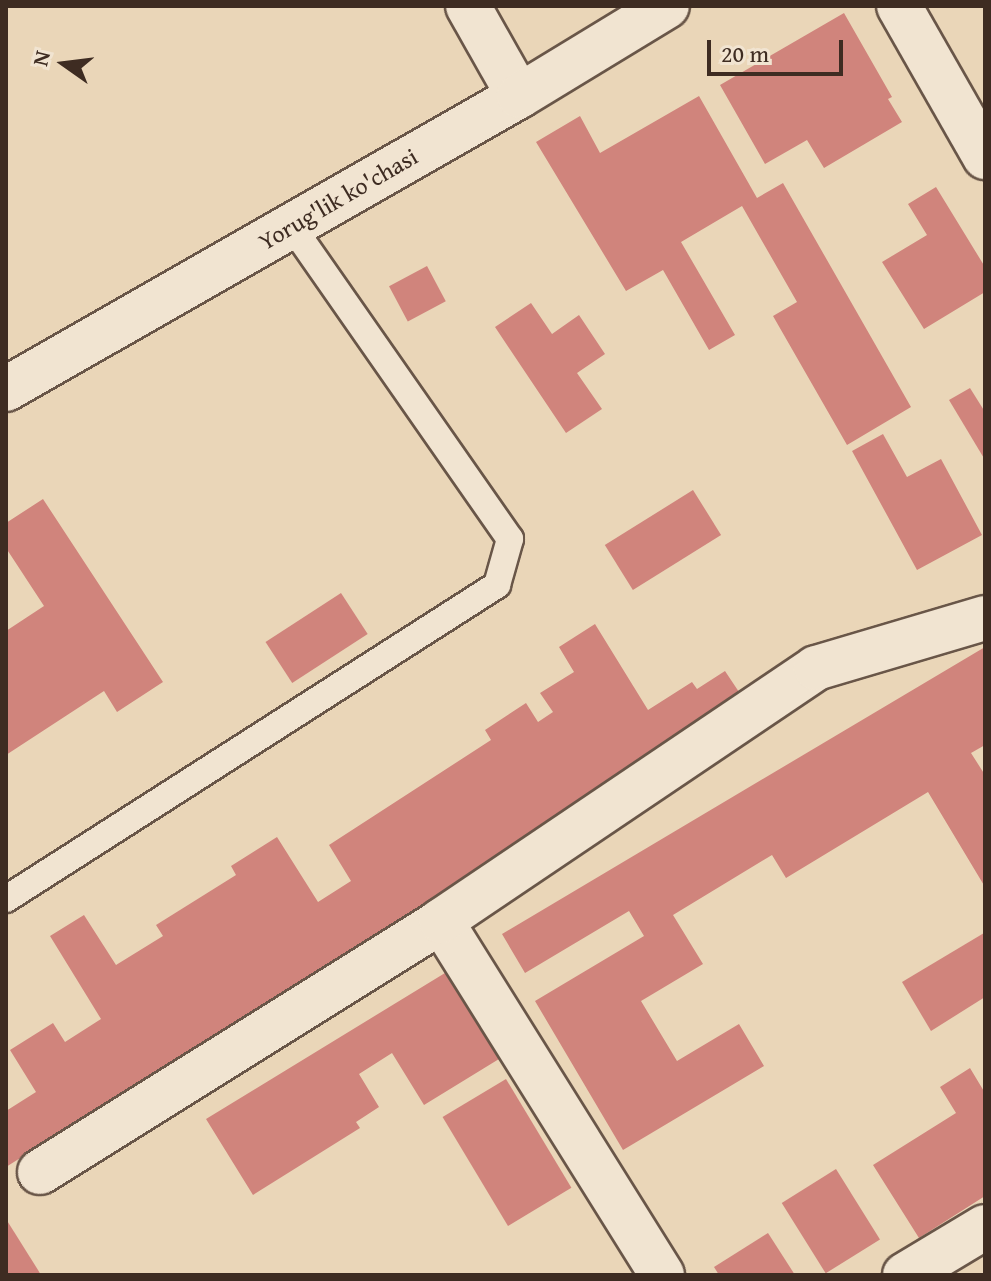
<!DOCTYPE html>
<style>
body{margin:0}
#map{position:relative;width:991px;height:1281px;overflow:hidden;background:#ead6b8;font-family:"Gentium Book Plus",serif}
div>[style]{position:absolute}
.building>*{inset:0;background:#d0847c;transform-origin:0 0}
.roads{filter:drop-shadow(2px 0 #695648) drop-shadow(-2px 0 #695648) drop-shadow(0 2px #695648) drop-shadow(0 -2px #695648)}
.service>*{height:26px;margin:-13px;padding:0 13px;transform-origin:13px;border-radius:13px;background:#f1e4d1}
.minor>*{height:44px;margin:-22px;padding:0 22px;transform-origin:22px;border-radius:22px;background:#f1e4d1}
span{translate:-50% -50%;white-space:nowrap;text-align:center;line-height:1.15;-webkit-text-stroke:7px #f1e4d1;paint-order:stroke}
.street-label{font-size:24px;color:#3e2c22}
.frame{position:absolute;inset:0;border:8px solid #3e2c22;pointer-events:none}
.north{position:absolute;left:24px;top:24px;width:80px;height:80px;-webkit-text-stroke:6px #f1e4d1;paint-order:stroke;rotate:284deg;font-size:22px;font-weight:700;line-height:32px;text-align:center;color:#3e2c22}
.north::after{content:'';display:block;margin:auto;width:28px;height:36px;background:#3e2c22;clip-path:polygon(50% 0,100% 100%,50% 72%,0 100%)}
.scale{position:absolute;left:707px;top:40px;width:136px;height:36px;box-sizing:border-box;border:4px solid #3e2c22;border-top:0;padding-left:10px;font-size:24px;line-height:28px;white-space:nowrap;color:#3e2c22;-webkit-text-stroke:6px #f1e4d1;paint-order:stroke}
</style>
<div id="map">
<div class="building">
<i style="clip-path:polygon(844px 13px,892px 97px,888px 99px,902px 122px,824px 168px,807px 140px,765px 164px,720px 85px)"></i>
<i style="clip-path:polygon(699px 96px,757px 198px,783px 183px,911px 407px,847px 445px,773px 316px,797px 302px,742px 206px,681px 242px,735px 335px,709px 350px,663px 270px,626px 291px,536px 142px,580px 116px,600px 153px)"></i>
<i style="clip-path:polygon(936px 187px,985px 267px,985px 292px,924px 329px,882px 262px,927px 235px,908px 204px)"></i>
<i style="left:427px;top:266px;width:40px;height:43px;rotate:62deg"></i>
<i style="clip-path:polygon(531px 303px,552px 334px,579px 315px,605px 354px,577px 373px,602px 409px,566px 433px,495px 327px)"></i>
<i style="clip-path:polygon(970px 388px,985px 412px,985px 460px,949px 400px)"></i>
<i style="clip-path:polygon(883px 434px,907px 477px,941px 459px,982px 535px,917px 570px,852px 451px)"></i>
<i style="left:693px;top:490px;width:53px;height:104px;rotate:58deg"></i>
<i style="clip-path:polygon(43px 499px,163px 682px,117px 712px,104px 691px,6px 755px,6px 631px,44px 606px,6px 548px,6px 523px)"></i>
<i style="left:341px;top:593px;width:49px;height:90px;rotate:57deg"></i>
<i style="clip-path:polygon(595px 624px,648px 710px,692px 682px,697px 689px,725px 671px,743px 698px,226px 1039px,222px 1031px,6px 1167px,6px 1111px,36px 1092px,10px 1050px,53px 1023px,65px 1042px,101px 1019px,50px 936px,84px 915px,116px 965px,163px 936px,156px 925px,236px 875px,231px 866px,277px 837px,318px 902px,351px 881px,329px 845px,491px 740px,485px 730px,526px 703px,538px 722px,553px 712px,540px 693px,574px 672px,559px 647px)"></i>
<i style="clip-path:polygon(985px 647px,985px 745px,971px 753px,985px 775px,985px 887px,928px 792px,786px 878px,772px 855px,673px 915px,703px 964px,641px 1001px,677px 1061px,739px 1024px,764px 1066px,623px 1150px,535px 1001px,644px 936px,629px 911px,525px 973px,502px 934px)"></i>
<i style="clip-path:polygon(984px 933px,985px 997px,931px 1031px,902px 982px)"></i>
<i style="clip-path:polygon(445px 973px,499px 1059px,424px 1105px,392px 1053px,359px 1074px,379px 1107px,356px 1122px,360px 1128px,253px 1195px,206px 1119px)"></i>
<i style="clip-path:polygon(970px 1068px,985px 1093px,985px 1196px,919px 1238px,873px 1165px,956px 1113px,940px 1087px)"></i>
<i style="left:506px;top:1079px;width:127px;height:74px;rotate:59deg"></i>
<i style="left:836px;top:1169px;width:83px;height:64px;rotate:58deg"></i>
<i style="clip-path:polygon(6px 1219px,38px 1270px,41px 1275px,6px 1275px)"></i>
<i style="clip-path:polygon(768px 1233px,795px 1275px,719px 1275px,714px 1267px)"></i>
</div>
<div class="roads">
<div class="service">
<i style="left:6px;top:899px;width:583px;rotate:-32.6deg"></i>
<i style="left:497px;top:585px;width:48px;rotate:-74.2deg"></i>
<i style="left:510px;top:539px;width:381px;rotate:-124.9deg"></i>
</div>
<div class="minor">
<i style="left:468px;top:6px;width:103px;rotate:60.5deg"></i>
<i style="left:899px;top:6px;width:174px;rotate:60.3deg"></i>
<i style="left:6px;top:389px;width:591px;rotate:-29.73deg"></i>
<i style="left:519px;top:96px;width:173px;rotate:-31.3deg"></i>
<i style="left:441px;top:921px;width:417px;rotate:58deg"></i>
<i style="left:40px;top:1172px;width:473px;rotate:-32deg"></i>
<i style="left:441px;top:921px;width:452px;rotate:-34deg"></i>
<i style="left:816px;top:668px;width:176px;rotate:-16.5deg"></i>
<i style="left:905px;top:1275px;width:93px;rotate:-31deg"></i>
</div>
</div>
<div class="street-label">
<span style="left:338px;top:199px;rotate:-30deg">Yorug'lik ko'chasi</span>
</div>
<div class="frame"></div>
<div class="north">N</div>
<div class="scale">20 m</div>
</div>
